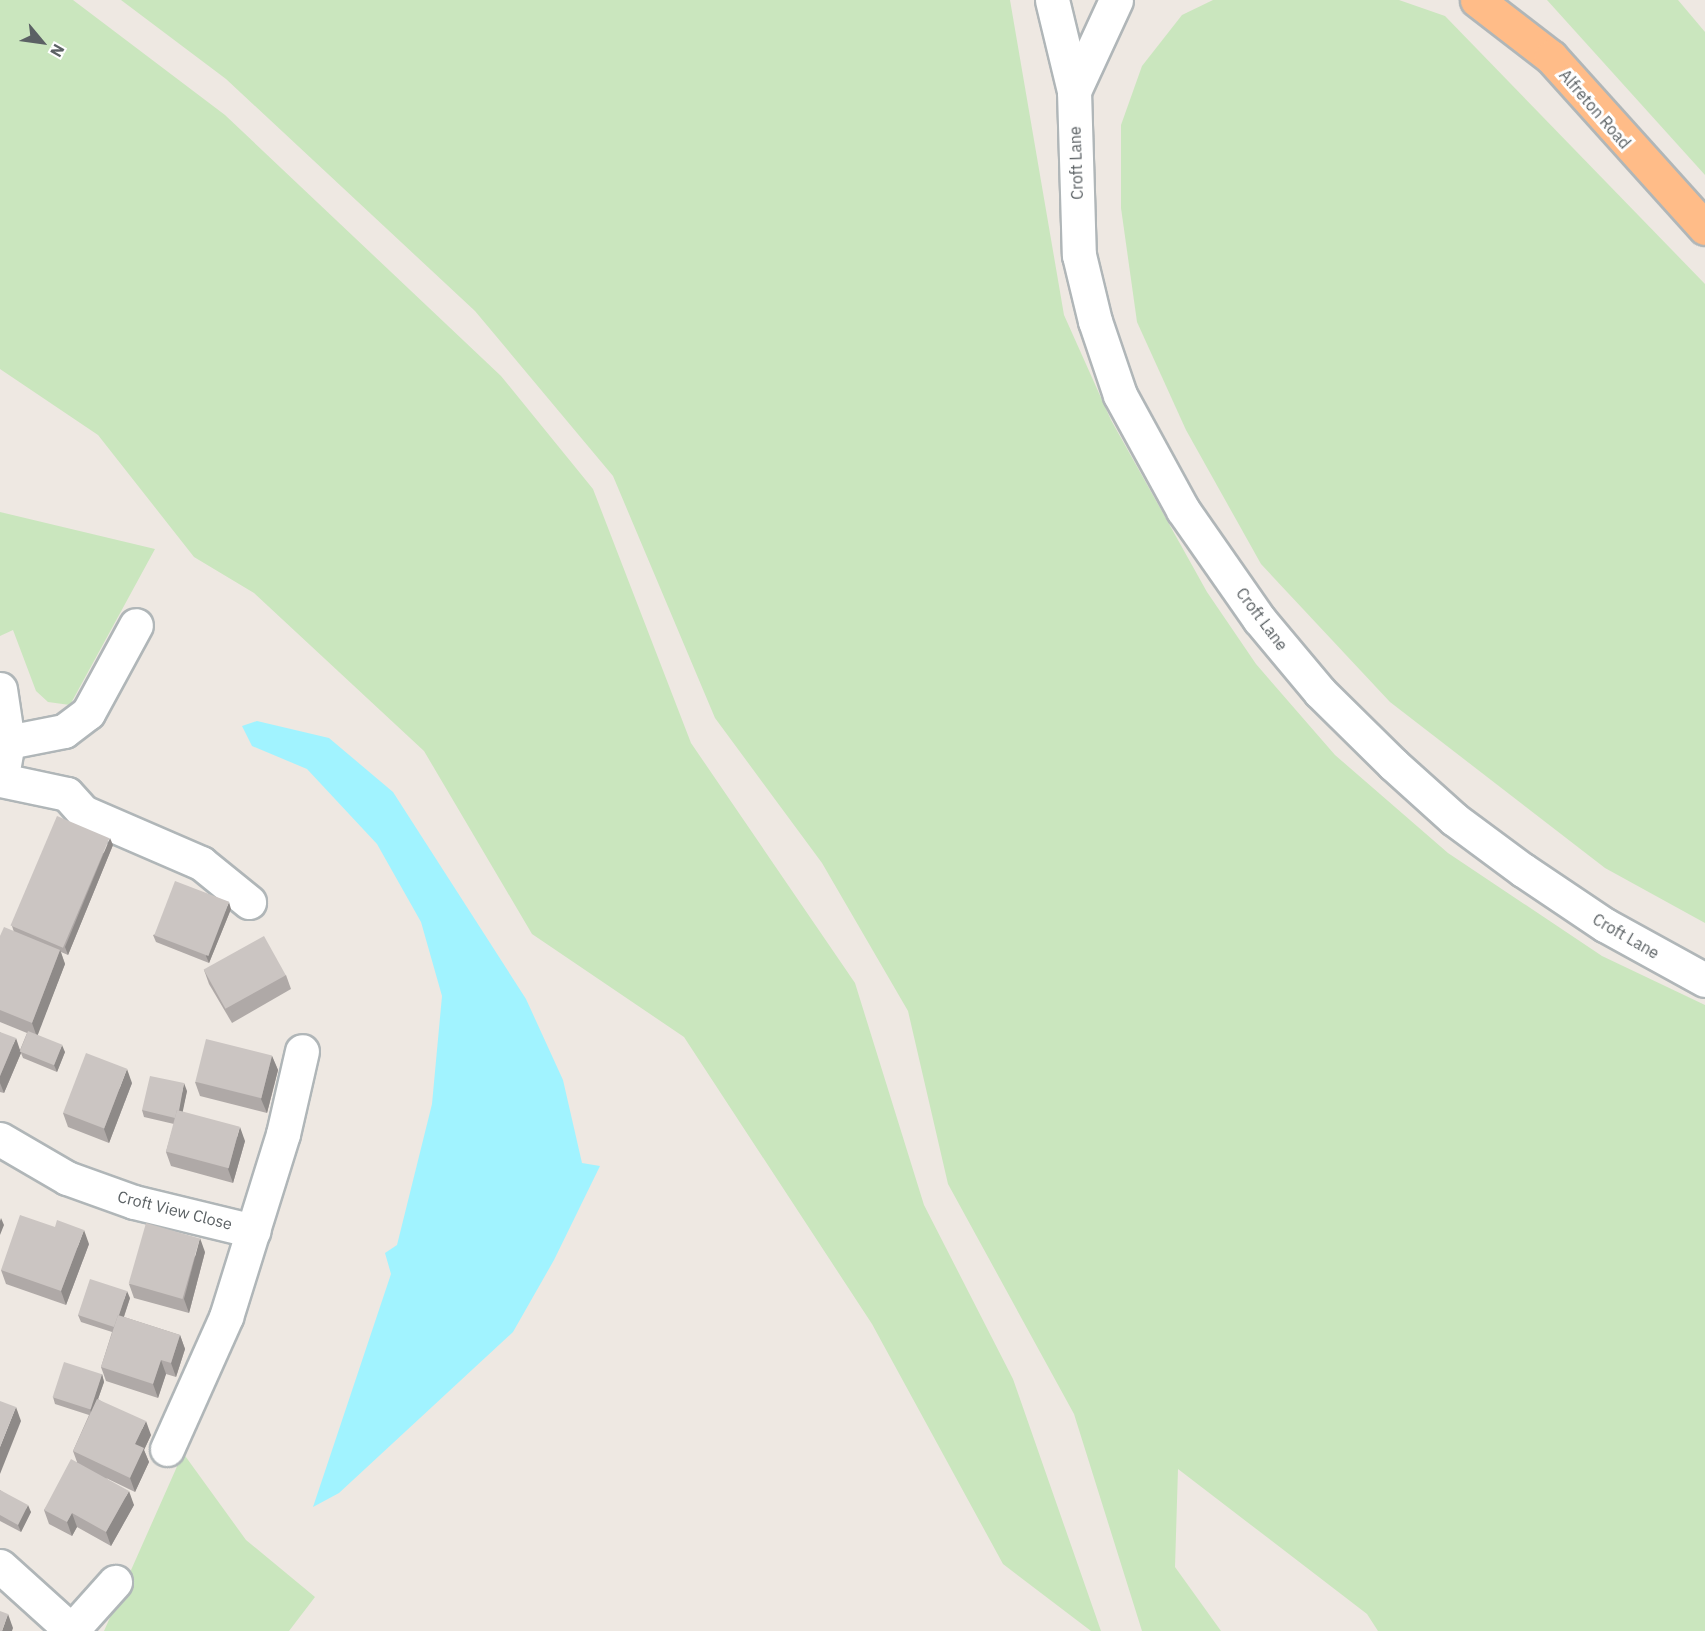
<!DOCTYPE html>
<style>
body{margin:0}
#map{position:relative;width:1705px;height:1631px;overflow:hidden;background:#eee8e2;font-family:"IBM Plex Sans",sans-serif}
div>[style]{position:absolute}
.green>*{inset:0;background:#cae6be}
.water>*{inset:0;background:#a1f3ff}
.roads{filter:drop-shadow(2px 0 #b0b6b8) drop-shadow(-2px 0 #b0b6b8) drop-shadow(0 2px #b0b6b8) drop-shadow(0 -2px #b0b6b8)}
.minor>*{height:33px;margin:-16.5px;padding:0 16.5px;transform-origin:16.5px;border-radius:16.5px;background:#fff}
.highway>*{height:33px;margin:-16.5px;padding:0 16.5px;transform-origin:16.5px;border-radius:16.5px;background:#ffbc88}
.wall>*{inset:0;background:#afa9a7}
.shaded-wall>*{inset:0;background:#8e8a88}
.building>*{inset:0;background:#cbc5c2;transform-origin:0 0}
span{translate:-50% -50%;white-space:nowrap;text-align:center;line-height:1.15;-webkit-text-stroke:6px #fff;paint-order:stroke}
.street-label{font-size:16px;color:#5b6164}
.north{position:absolute;left:12px;top:12px;width:60px;height:60px;-webkit-text-stroke:4px #fff;paint-order:stroke;rotate:119deg;font-size:16px;font-weight:700;line-height:24px;text-align:center;color:#5b6164}
.north::after{content:'';display:block;margin:auto;width:21px;height:27px;background:#5b6164;clip-path:polygon(50% 0,100% 100%,50% 72%,0 100%)}
</style>
<div id="map">
<div class="green">
<i style="clip-path:polygon(0 0,73px 0,225px 115px,501px 376px,593px 489px,691px 743px,855px 983px,924px 1205px,1013px 1379px,1101px 1631px,1091px 1631px,1003px 1564px,872px 1324px,684px 1037px,532px 934px,424px 751px,254px 593px,194px 557px,98px 435px,0 369px)"></i>
<i style="clip-path:polygon(121px 0,1010px 0,1064px 315px,1111px 420px,1207px 592px,1256px 664px,1335px 755px,1448px 853px,1602px 956px,1705px 1005px,1705px 1631px,1378px 1631px,1367px 1614px,1178px 1469px,1175px 1567px,1221px 1631px,1142px 1631px,1074px 1414px,948px 1184px,908px 1011px,822px 863px,715px 718px,613px 476px,475px 311px,226px 79px)"></i>
<i style="clip-path:polygon(1213px 0,1399px 0,1445px 16px,1705px 284px,1705px 923px,1605px 868px,1390px 702px,1261px 564px,1186px 430px,1137px 322px,1121px 208px,1121px 125px,1142px 66px,1182px 15px)"></i>
<i style="clip-path:polygon(1547px 0,1678px 0,1705px 32px,1705px 175px)"></i>
<i style="clip-path:polygon(0 512px,155px 549px,70px 705px,48px 702px,36px 691px,13px 630px,0 636px)"></i>
<i style="clip-path:polygon(183px 1453px,246px 1540px,315px 1597px,289px 1631px,104px 1631px)"></i>
</div>
<div class="water">
<i style="clip-path:polygon(257px 721px,329px 738px,393px 792px,526px 999px,563px 1080px,582px 1163px,600px 1166px,554px 1260px,513px 1332px,339px 1493px,313px 1507px,391px 1274px,385px 1253px,397px 1245px,432px 1104px,442px 996px,421px 922px,377px 844px,307px 769px,252px 746px,242px 726px)"></i>
</div>
<div class="roads">
<div class="minor">
<i style="left:1052px;top:0;width:94px;rotate:76.4deg"></i>
<i style="left:1074px;top:91px;width:164px;rotate:88.3deg"></i>
<i style="left:1079px;top:255px;width:68px;rotate:76.4deg"></i>
<i style="left:1095px;top:321px;width:78px;rotate:71.3deg"></i>
<i style="left:1120px;top:395px;width:131px;rotate:61.3deg"></i>
<i style="left:1183px;top:510px;width:133px;rotate:55.1deg"></i>
<i style="left:1259px;top:619px;width:95px;rotate:50.1deg"></i>
<i style="left:1320px;top:692px;width:103px;rotate:44.6deg"></i>
<i style="left:1393px;top:764px;width:82px;rotate:42deg"></i>
<i style="left:1454px;top:819px;width:86px;rotate:36.5deg"></i>
<i style="left:1523px;top:870px;width:99px;rotate:33.9deg"></i>
<i style="left:1605px;top:925px;width:114px;rotate:28.8deg"></i>
<i style="left:1074px;top:91px;width:100px;rotate:-65.2deg"></i>
<i style="left:0;top:689px;width:54px;rotate:81.4deg"></i>
<i style="left:8px;top:742px;width:22px;rotate:100deg"></i>
<i style="left:8px;top:742px;width:57px;rotate:-11.1deg"></i>
<i style="left:64px;top:731px;width:30px;rotate:-37deg"></i>
<i style="left:88px;top:713px;width:100px;rotate:-61.4deg"></i>
<i style="left:1px;top:780px;width:67px;rotate:12deg"></i>
<i style="left:67px;top:794px;width:24px;rotate:48deg"></i>
<i style="left:83px;top:812px;width:129px;rotate:23.4deg"></i>
<i style="left:201px;top:863px;width:62px;rotate:39.1deg"></i>
<i style="left:0;top:1139px;width:78px;rotate:30.2deg"></i>
<i style="left:67px;top:1178px;width:71px;rotate:19.7deg"></i>
<i style="left:134px;top:1202px;width:123px;rotate:13.6deg"></i>
<i style="left:167px;top:1449px;width:145px;rotate:-65.9deg"></i>
<i style="left:226px;top:1317px;width:192px;rotate:-72.7deg"></i>
<i style="left:283px;top:1134px;width:85px;rotate:-77.1deg"></i>
<i style="left:0;top:1566px;width:97px;rotate:42.1deg"></i>
<i style="left:71px;top:1631px;width:66px;rotate:-48.1deg"></i>
</div>
<div class="highway">
<i style="left:1477px;top:0;width:93px;rotate:37.6deg"></i>
<i style="left:1551px;top:57px;width:230px;rotate:48deg"></i>
</div>
</div>
<div class="wall">
<i style="clip-path:polygon(113px 845px,68px 955px,61px 952px,65px 964px,37px 1035px,65px 1052px,57px 1072px,23px 1058px,21px 1053px,4px 1093px,0 1092px,0 1032px,20px 1050px,27px 1033px,0 1022px,0 936px,14px 932px,12px 926px)"></i>
<i style="clip-path:polygon(231px 909px,209px 963px,156px 942px,153px 935px)"></i>
<i style="clip-path:polygon(204px 970px,286px 975px,291px 989px,232px 1023px,209px 984px)"></i>
<i style="clip-path:polygon(272px 1056px,278px 1070px,267px 1113px,200px 1096px,195px 1082px)"></i>
<i style="clip-path:polygon(132px 1083px,109px 1143px,68px 1127px,63px 1113px)"></i>
<i style="clip-path:polygon(187px 1091px,182px 1112px,245px 1141px,233px 1183px,171px 1166px,166px 1152px,174px 1124px,144px 1117px,142px 1110px)"></i>
<i style="clip-path:polygon(89px 1244px,66px 1305px,6px 1284px,1px 1270px)"></i>
<i style="clip-path:polygon(205px 1252px,189px 1313px,134px 1298px,129px 1284px)"></i>
<i style="clip-path:polygon(130px 1298px,124px 1317px,180px 1335px,185px 1349px,176px 1377px,166px 1374px,158px 1398px,106px 1381px,101px 1367px,112px 1332px,81px 1322px,78px 1315px)"></i>
<i style="clip-path:polygon(102px 1374px,104px 1382px,98px 1399px,151px 1435px,144px 1450px,149px 1462px,135px 1492px,106px 1478px,134px 1505px,111px 1546px,77px 1527px,72px 1536px,49px 1524px,44px 1510px,77px 1462px,73px 1451px,89px 1415px,55px 1404px,53px 1397px)"></i>
<i style="clip-path:polygon(0 1490px,31px 1512px,21px 1532px,0 1521px)"></i>
</div>
<div class="shaded-wall">
<i style="clip-path:polygon(110px 838px,113px 845px,68px 955px,65px 947px)"></i>
<i style="clip-path:polygon(229px 902px,231px 909px,209px 963px,206px 956px)"></i>
<i style="clip-path:polygon(60px 950px,65px 964px,37px 1037px,32px 1023px)"></i>
<i style="clip-path:polygon(16px 1038px,21px 1053px,4px 1093px,0 1083px,0 1076px)"></i>
<i style="clip-path:polygon(62px 1045px,65px 1052px,57px 1072px,54px 1065px)"></i>
<i style="clip-path:polygon(272px 1056px,278px 1070px,267px 1113px,261px 1099px)"></i>
<i style="clip-path:polygon(127px 1069px,132px 1083px,109px 1143px,104px 1129px)"></i>
<i style="clip-path:polygon(184px 1083px,187px 1091px,180px 1125px,177px 1118px)"></i>
<i style="clip-path:polygon(240px 1127px,245px 1141px,233px 1183px,228px 1169px)"></i>
<i style="clip-path:polygon(1px 1218px,4px 1225px,0 1235px,0 1221px)"></i>
<i style="clip-path:polygon(84px 1230px,89px 1244px,66px 1305px,61px 1291px)"></i>
<i style="clip-path:polygon(200px 1238px,205px 1252px,189px 1313px,184px 1299px)"></i>
<i style="clip-path:polygon(127px 1291px,130px 1298px,118px 1334px,115px 1327px)"></i>
<i style="clip-path:polygon(180px 1335px,185px 1349px,176px 1377px,171px 1363px)"></i>
<i style="clip-path:polygon(161px 1360px,166px 1374px,158px 1398px,153px 1384px)"></i>
<i style="clip-path:polygon(102px 1374px,104px 1382px,92px 1416px,90px 1409px)"></i>
<i style="clip-path:polygon(16px 1407px,21px 1421px,0 1474px,0 1447px)"></i>
<i style="clip-path:polygon(146px 1421px,151px 1435px,144px 1450px,149px 1462px,135px 1492px,130px 1478px,135px 1444px)"></i>
<i style="clip-path:polygon(129px 1491px,134px 1505px,111px 1546px,106px 1532px)"></i>
<i style="clip-path:polygon(28px 1505px,31px 1512px,21px 1532px,18px 1525px)"></i>
<i style="clip-path:polygon(72px 1513px,77px 1527px,72px 1536px,67px 1522px)"></i>
<i style="clip-path:polygon(8px 1614px,13px 1628px,12px 1631px,2px 1631px)"></i>
</div>
<div class="building">
<i style="left:57px;top:816px;width:57px;height:119px;rotate:23deg"></i>
<i style="left:175px;top:881px;width:58px;height:58px;rotate:21deg"></i>
<i style="clip-path:polygon(4px 927px,60px 950px,32px 1023px,0 1010px,0 936px)"></i>
<i style="left:264px;top:936px;width:45px;height:69px;rotate:61deg"></i>
<i style="left:28px;top:1031px;width:37px;height:22px;rotate:22deg"></i>
<i style="clip-path:polygon(0 1032px,16px 1038px,0 1076px)"></i>
<i style="left:206px;top:1039px;width:68px;height:44px;rotate:14deg"></i>
<i style="left:86px;top:1053px;width:44px;height:64px;rotate:21deg"></i>
<i style="clip-path:polygon(150px 1076px,184px 1083px,179px 1111px,177px 1110px,175px 1118px,142px 1110px)"></i>
<i style="left:177px;top:1110px;width:65px;height:43px;rotate:15deg"></i>
<i style="clip-path:polygon(20px 1215px,55px 1227px,57px 1220px,84px 1230px,61px 1291px,1px 1270px)"></i>
<i style="left:146px;top:1223px;width:56px;height:63px;rotate:16deg"></i>
<i style="clip-path:polygon(90px 1279px,127px 1291px,119px 1315px,118px 1315px,114px 1327px,78px 1315px)"></i>
<i style="clip-path:polygon(118px 1315px,180px 1335px,171px 1363px,161px 1360px,153px 1384px,101px 1367px)"></i>
<i style="left:64px;top:1362px;width:40px;height:37px;rotate:18deg"></i>
<i style="clip-path:polygon(97px 1399px,146px 1421px,135px 1444px,144px 1448px,130px 1478px,73px 1451px)"></i>
<i style="clip-path:polygon(0 1401px,16px 1407px,0 1447px)"></i>
<i style="clip-path:polygon(71px 1459px,129px 1491px,106px 1532px,72px 1513px,67px 1522px,44px 1510px)"></i>
<i style="clip-path:polygon(0 1490px,28px 1505px,18px 1525px,0 1515px)"></i>
<i style="clip-path:polygon(0 1611px,8px 1614px,2px 1631px,0 1631px)"></i>
</div>
<div class="street-label">
<span style="left:1595px;top:109px;rotate:49deg">Alfreton Road</span>
<span style="left:1076px;top:163px;rotate:-92deg">Croft Lane</span>
<span style="left:1262px;top:619px;rotate:53deg">Croft Lane</span>
<span style="left:1626px;top:936px;rotate:30deg">Croft Lane</span>
<span style="left:175px;top:1210px;rotate:14deg">Croft View Close</span>
</div>
<div class="north">N</div>
</div>
